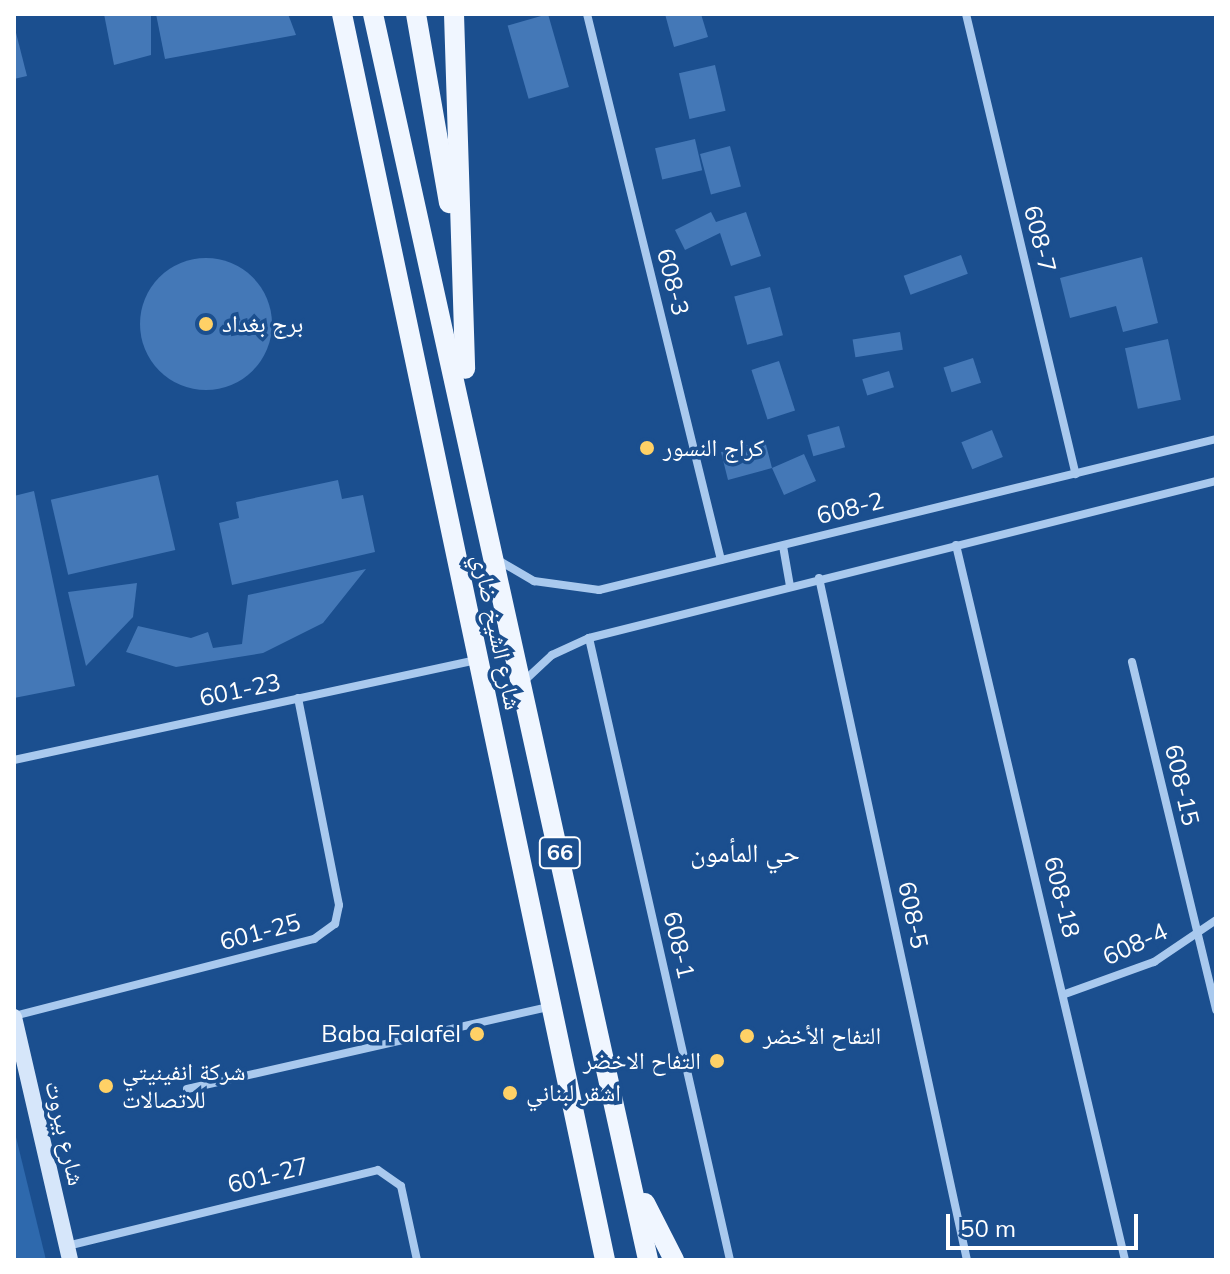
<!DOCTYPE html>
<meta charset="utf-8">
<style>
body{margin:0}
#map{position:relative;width:1230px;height:1274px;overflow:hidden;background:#1b4f8f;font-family:Mulish,"Noto Naskh Arabic",sans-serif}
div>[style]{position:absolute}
.green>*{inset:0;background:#2e69ad}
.building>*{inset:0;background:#4478b7;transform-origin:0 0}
.round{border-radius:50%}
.minor>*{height:8px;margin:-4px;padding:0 4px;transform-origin:4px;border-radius:4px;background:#a9c9ee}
.secondary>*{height:16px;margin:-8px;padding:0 8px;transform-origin:8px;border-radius:8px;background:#d6e6fa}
.primary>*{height:20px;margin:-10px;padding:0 10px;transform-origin:10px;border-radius:10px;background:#f0f6ff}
.dots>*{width:22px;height:22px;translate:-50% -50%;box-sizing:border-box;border:4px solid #1b4f8f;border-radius:50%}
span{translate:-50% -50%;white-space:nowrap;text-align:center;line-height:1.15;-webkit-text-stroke:7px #1b4f8f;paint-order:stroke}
.shield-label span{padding:2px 6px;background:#1b4f8f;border:2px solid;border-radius:6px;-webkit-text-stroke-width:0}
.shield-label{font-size:22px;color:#fff;font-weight:700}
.street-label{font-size:24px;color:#fff}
.poi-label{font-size:24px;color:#fff}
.left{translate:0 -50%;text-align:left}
.right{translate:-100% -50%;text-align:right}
.neighbourhood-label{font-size:26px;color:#fff}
.frame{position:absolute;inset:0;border:16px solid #fff;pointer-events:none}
.scale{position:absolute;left:946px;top:1214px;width:192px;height:36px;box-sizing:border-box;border:4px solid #fff;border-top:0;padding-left:10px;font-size:24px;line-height:28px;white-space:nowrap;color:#fff;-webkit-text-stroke:6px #1b4f8f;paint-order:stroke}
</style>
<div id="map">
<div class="green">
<i style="clip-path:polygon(14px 1129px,46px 1260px,14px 1260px)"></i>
</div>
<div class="building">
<i style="clip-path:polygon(104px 14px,151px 14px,151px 55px,114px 65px)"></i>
<i style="clip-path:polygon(156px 14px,288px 14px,296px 35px,165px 59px)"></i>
<i style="left:548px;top:14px;width:76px;height:42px;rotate:74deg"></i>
<i style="clip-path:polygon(665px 14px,701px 14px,708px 37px,674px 47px)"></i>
<i style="clip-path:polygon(14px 25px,27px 76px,14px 79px)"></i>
<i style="left:715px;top:65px;width:47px;height:37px;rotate:77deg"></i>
<i style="left:695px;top:139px;width:32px;height:41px;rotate:77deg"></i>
<i style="left:730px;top:146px;width:42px;height:31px;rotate:75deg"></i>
<i style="clip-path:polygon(711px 212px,716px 222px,746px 212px,761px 256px,731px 266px,720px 233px,685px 250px,675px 230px)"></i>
<i style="left:961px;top:255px;width:20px;height:61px;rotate:70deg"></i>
<i style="clip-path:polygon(1142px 257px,1158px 323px,1123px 332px,1116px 306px,1070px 318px,1060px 278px)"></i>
<i class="round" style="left:140px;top:258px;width:132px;height:132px"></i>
<i style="left:770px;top:287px;width:50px;height:37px;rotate:75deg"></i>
<i style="left:900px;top:332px;width:18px;height:48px;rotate:81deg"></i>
<i style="left:1168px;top:339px;width:62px;height:44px;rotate:78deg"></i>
<i style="left:973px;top:358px;width:26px;height:31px;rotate:72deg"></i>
<i style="left:779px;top:361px;width:52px;height:29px;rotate:72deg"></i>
<i style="left:889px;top:371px;width:17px;height:28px;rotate:73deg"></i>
<i style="left:839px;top:426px;width:22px;height:33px;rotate:74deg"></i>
<i style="left:992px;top:430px;width:29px;height:33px;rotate:68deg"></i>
<i style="clip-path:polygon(765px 441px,772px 468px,804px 454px,816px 481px,784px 495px,772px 468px,728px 480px,721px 452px)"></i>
<i style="left:158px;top:475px;width:77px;height:110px;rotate:77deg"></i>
<i style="clip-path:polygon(338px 480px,342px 499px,363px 495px,375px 552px,232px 585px,219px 523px,239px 518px,236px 502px)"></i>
<i style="clip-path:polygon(34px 491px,75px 686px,14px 698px,14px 496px)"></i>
<i style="clip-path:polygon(366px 569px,323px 623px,263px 653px,176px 667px,126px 652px,138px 626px,191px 638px,208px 632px,213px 648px,242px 644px,248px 595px)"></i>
<i style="clip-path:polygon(137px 583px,133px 617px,86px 666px,68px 592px)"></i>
</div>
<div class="minor">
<i style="left:587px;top:14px;width:562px;rotate:76.21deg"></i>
<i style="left:966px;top:14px;width:473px;rotate:76.6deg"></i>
<i style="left:956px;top:545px;width:735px;rotate:76.7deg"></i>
<i style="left:783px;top:546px;width:41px;rotate:80.1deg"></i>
<i style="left:498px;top:560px;width:42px;rotate:30.3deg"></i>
<i style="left:534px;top:581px;width:66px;rotate:7.9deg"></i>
<i style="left:599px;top:590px;width:635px;rotate:-13.75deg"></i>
<i style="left:819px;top:578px;width:698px;rotate:77.76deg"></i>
<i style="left:589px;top:638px;width:638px;rotate:77.23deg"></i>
<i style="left:1132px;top:662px;width:358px;rotate:76.4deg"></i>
<i style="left:524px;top:681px;width:38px;rotate:-43deg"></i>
<i style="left:552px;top:655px;width:41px;rotate:-24.7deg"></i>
<i style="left:589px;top:638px;width:646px;rotate:-14.06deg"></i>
<i style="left:14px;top:760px;width:472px;rotate:-12.2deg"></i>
<i style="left:1065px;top:994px;width:95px;rotate:-19.8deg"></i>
<i style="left:1154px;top:962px;width:75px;rotate:-34.1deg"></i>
<i style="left:14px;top:1016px;width:310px;rotate:-14.4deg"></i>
<i style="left:314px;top:939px;width:26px;rotate:-36deg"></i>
<i style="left:335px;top:924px;width:19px;rotate:-78deg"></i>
<i style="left:339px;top:905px;width:211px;rotate:-101.2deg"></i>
<i style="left:187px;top:1089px;width:371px;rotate:-12.8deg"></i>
<i style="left:67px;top:1246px;width:320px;rotate:-13.7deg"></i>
<i style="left:378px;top:1170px;width:28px;rotate:35deg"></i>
<i style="left:401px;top:1186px;width:76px;rotate:77.8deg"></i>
</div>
<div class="secondary">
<i style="left:14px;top:1017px;width:249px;rotate:77deg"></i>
</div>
<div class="primary">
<i style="left:342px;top:14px;width:1273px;rotate:78.08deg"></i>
<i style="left:373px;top:14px;width:1276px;rotate:77.55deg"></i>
<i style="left:416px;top:14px;width:192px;rotate:80.1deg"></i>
<i style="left:454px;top:14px;width:355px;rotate:88.2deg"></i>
<i style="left:645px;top:1203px;width:64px;rotate:63deg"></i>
</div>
<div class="dots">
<i style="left:206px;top:324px;background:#ffd166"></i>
<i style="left:647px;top:448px;background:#ffd166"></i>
<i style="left:477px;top:1034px;background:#ffd166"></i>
<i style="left:747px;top:1036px;background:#ffd166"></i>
<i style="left:717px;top:1061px;background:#ffd166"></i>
<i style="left:106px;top:1086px;background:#ffd166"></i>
<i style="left:510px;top:1093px;background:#ffd166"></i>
</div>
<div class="shield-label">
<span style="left:560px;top:853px">66</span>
</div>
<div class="street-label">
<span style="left:1040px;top:239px;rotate:76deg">608-7</span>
<span style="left:673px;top:282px;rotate:76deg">608-3</span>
<span style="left:850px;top:508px;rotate:-14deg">608-2</span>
<span style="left:497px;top:632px;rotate:78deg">شارع الشيخ ضاري</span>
<span style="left:240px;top:690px;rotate:-12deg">601-23</span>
<span style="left:1182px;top:785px;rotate:77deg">608-15</span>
<span style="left:1062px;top:897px;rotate:76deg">608-18</span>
<span style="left:913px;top:915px;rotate:78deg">608-5</span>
<span style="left:260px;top:932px;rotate:-15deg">601-25</span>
<span style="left:1135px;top:944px;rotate:-25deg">608-4</span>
<span style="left:679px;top:945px;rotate:77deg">608-1</span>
<span style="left:65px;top:1133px;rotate:77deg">شارع بيروت</span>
<span style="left:268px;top:1175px;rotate:-14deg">601-27</span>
</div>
<div class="poi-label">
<span class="left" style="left:222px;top:324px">برج بغداد</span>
<span class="left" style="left:663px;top:448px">كراج النسور</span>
<span class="right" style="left:461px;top:1034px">Baba Falafel</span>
<span class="left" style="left:763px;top:1036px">التفاح الأخضر</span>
<span class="right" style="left:701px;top:1061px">التفاح الاخضر</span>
<span class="left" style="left:122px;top:1086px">شركة انفينيتي<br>للاتصالات</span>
<span class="left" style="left:526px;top:1093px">اشقر لبناني</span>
</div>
<div class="neighbourhood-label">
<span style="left:745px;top:853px">حي المأمون</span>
</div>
<div class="frame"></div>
<div class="scale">50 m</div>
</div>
